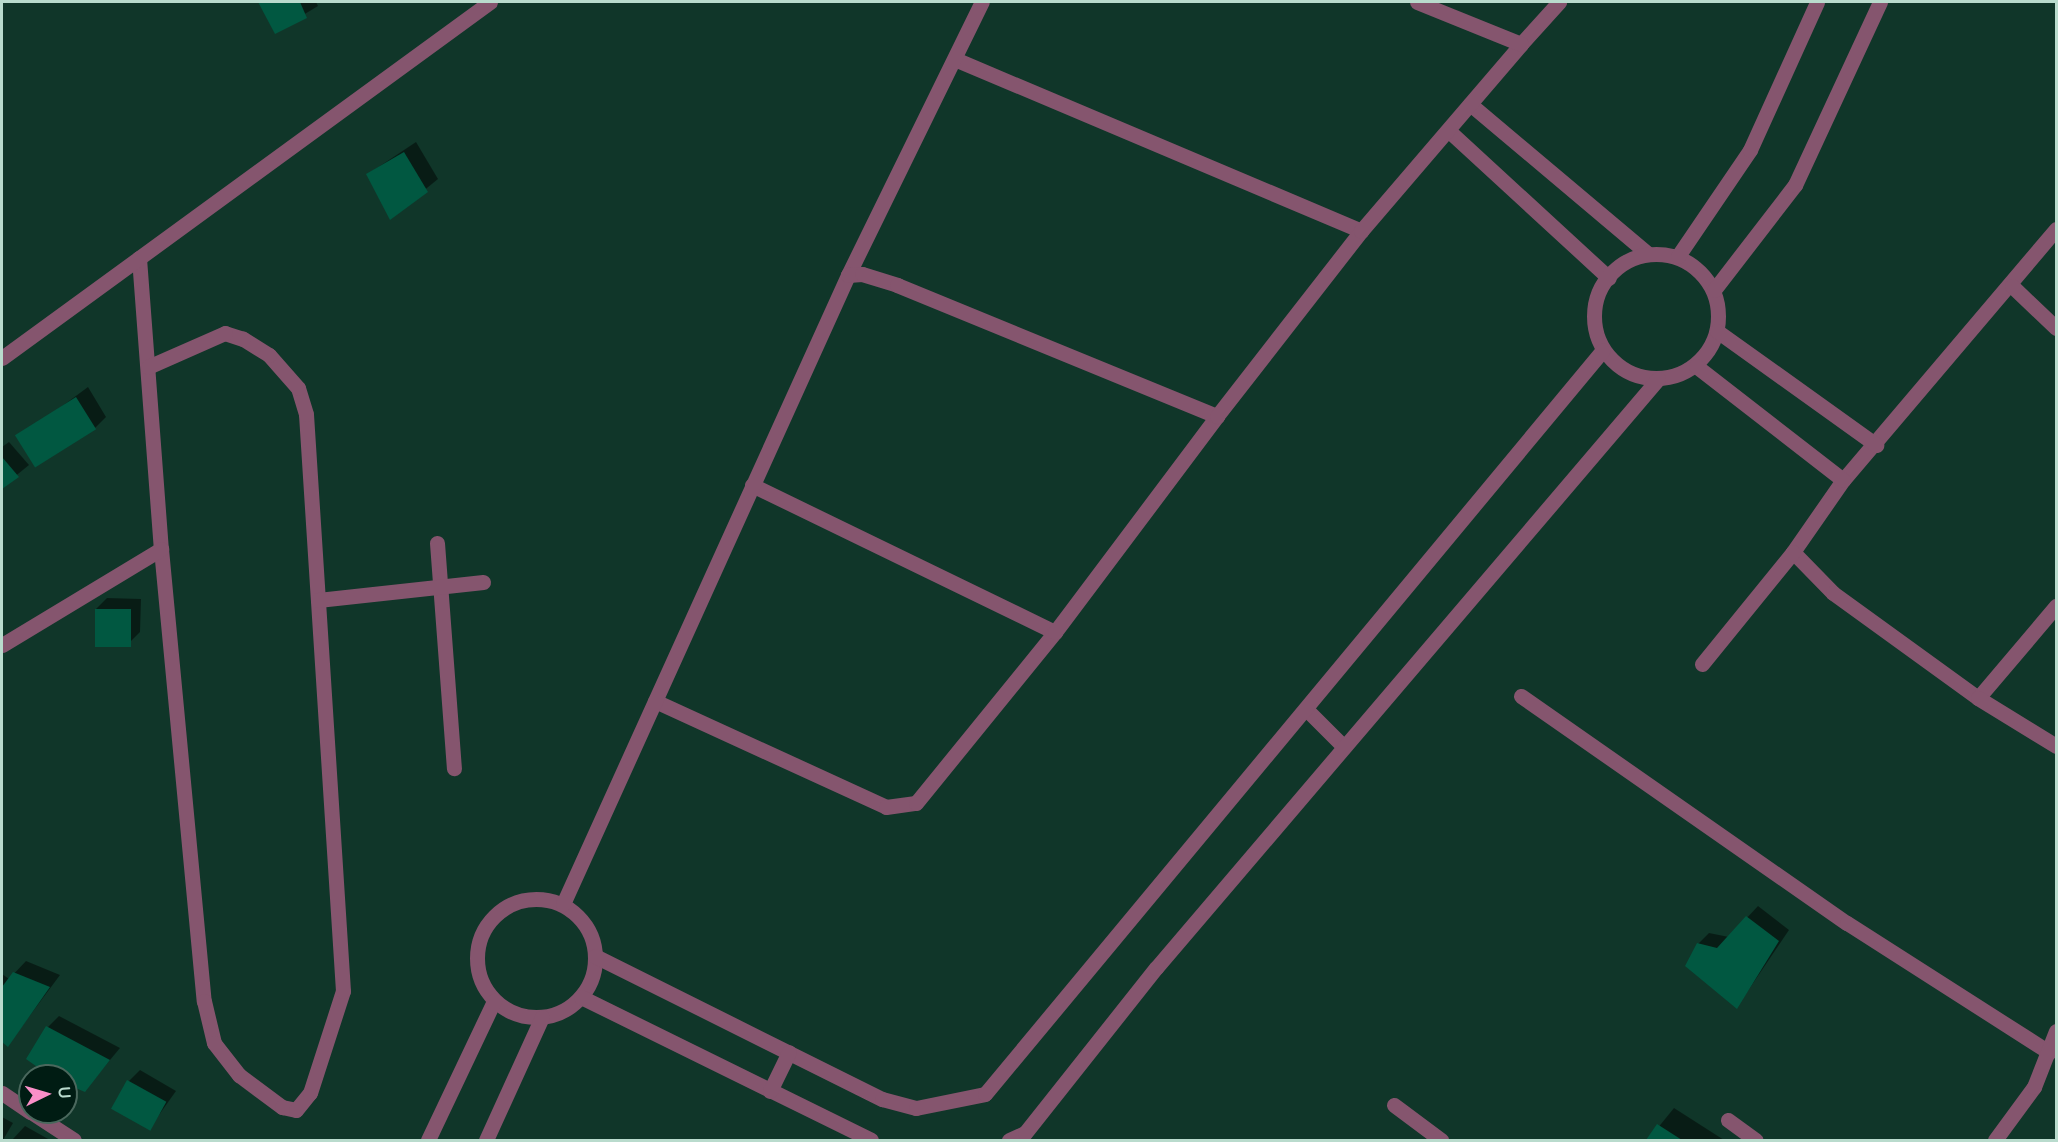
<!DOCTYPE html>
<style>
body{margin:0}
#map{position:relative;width:2058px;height:1142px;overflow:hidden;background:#103629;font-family:"Varela Round",sans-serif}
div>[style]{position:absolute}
.shadow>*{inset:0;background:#0007}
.building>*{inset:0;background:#015841;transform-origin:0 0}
.lane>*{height:15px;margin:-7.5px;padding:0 7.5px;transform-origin:7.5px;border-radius:7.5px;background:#85556e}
.street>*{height:15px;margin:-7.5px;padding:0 7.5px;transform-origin:7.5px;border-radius:7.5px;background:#85556e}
.street>.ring{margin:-7.5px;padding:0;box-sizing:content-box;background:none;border:15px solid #85556e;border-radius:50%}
span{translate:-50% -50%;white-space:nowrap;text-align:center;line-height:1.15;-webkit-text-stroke:5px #001c13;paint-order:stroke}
.frame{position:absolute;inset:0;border:3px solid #b9dbcd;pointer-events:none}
.north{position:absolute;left:18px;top:1064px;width:60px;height:60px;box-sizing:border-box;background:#001c13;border:2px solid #4a685d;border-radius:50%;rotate:85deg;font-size:16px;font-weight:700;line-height:24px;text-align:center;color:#b9dbcd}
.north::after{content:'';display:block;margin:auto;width:21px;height:27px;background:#fa8fc8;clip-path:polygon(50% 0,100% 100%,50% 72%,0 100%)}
</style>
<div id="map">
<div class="shadow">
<i style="clip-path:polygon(260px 2px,316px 2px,318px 6px,275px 32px)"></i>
<i style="clip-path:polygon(416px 142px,438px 179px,390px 218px,368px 174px)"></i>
<i style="clip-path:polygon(88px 387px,106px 417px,95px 428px,19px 438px)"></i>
<i style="clip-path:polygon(9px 442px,29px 465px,2px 487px,2px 447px)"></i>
<i style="clip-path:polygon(107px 598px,141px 599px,140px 632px,129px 643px,96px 609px)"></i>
<i style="clip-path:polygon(1758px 906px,1789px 930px,1737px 1007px,1698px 944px,1709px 933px,1729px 937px)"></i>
<i style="clip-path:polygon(26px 961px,60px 975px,8px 1045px,2px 1041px,2px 974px,9px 979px)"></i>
<i style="clip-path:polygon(59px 1016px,120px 1048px,85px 1090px,59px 1076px,48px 1027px)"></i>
<i style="clip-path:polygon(140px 1070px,176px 1091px,149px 1129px,129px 1081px)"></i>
<i style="clip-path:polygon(1674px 1108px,1724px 1140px,1648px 1140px)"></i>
<i style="clip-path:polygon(2px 1117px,13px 1123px,3px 1140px,2px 1140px)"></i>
<i style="clip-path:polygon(25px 1126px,50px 1140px,12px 1140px)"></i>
</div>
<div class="building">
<i style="clip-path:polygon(258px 2px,300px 2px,307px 18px,275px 34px)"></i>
<i style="clip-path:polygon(404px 152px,428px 192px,390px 220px,366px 174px)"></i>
<i style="left:76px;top:397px;width:38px;height:72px;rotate:58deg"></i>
<i style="clip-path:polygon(2px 457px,19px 477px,2px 489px)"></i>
<i style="left:95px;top:609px;width:36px;height:38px"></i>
<i style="clip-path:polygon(1746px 916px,1779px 941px,1737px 1009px,1685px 966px,1697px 943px,1717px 948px)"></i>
<i style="clip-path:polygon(13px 972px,50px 987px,8px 1047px,2px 1042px,2px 987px)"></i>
<i style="clip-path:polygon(46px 1026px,110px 1060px,85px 1092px,66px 1084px,66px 1076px,50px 1076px,26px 1059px)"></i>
<i style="left:127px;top:1080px;width:45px;height:33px;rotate:29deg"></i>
<i style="clip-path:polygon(1657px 1124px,1682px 1140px,1646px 1140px)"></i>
</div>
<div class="lane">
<i style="left:1307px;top:710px;width:52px;rotate:45deg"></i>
</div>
<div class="street">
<i style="left:1521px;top:44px;width:57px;rotate:-47.9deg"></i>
<i style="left:957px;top:60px;width:439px;rotate:22.9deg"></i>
<i style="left:1470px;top:104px;width:231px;rotate:40.1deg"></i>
<i style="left:1449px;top:131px;width:217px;rotate:42.6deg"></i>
<i style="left:2056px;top:229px;width:329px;rotate:130.3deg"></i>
<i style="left:1843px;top:480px;width:88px;rotate:124.8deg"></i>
<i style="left:1793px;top:552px;width:57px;rotate:45.7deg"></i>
<i style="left:1833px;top:593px;width:179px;rotate:35.9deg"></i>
<i style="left:1978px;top:698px;width:121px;rotate:-49.7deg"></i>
<i class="ring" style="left:1594px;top:254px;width:109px;height:109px"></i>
<i style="left:1678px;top:256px;width:128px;rotate:-55.8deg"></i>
<i style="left:1750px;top:150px;width:162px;rotate:-65.6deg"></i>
<i style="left:139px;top:258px;width:292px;rotate:85.7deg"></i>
<i style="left:161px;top:549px;width:454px;rotate:84.6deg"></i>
<i style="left:204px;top:1001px;width:43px;rotate:76.6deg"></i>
<i style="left:214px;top:1043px;width:41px;rotate:52deg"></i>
<i style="left:239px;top:1075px;width:54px;rotate:36.7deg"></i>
<i style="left:282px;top:1107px;width:14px;rotate:12deg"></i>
<i style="left:296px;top:1110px;width:22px;rotate:-51deg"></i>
<i style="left:310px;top:1093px;width:107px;rotate:-72.1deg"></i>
<i style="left:343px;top:991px;width:578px;rotate:-93.67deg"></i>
<i style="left:306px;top:414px;width:27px;rotate:-107deg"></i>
<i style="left:298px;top:388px;width:44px;rotate:-131.3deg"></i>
<i style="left:269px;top:355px;width:31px;rotate:-148deg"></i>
<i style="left:243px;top:339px;width:19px;rotate:-162deg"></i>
<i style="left:225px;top:333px;width:84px;rotate:156.2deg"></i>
<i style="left:848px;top:275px;width:304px;rotate:-63.9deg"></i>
<i style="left:2012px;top:286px;width:61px;rotate:43.7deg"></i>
<i style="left:1714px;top:290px;width:133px;rotate:-52.4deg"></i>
<i style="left:1795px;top:185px;width:202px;rotate:-65.1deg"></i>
<i style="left:1717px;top:331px;width:196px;rotate:35.6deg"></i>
<i style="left:2px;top:358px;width:604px;rotate:-36.11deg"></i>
<i style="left:1696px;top:366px;width:186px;rotate:37.8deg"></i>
<i style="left:752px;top:485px;width:337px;rotate:25.9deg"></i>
<i style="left:437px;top:543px;width:226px;rotate:85.7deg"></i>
<i style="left:318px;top:600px;width:166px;rotate:-6.2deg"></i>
<i style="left:2px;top:645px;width:186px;rotate:-31.1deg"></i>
<i style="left:1702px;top:664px;width:144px;rotate:-50.9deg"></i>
<i style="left:1521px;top:696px;width:397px;rotate:34.9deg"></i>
<i style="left:1847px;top:923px;width:240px;rotate:32.6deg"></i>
<i style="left:1978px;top:698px;width:92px;rotate:31.6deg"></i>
<i style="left:655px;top:701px;width:254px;rotate:24.6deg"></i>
<i style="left:886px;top:807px;width:30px;rotate:-8deg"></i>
<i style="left:916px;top:803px;width:220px;rotate:-50.9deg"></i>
<i style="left:1055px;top:632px;width:270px;rotate:-53.1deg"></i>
<i class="ring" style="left:477px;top:899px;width:103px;height:103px"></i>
<i style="left:563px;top:904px;width:691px;rotate:-65.62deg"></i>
<i style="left:848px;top:275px;width:14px;rotate:-4deg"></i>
<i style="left:862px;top:274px;width:37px;rotate:17deg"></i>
<i style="left:897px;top:285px;width:346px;rotate:22.3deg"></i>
<i style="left:1217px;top:416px;width:234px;rotate:-52.1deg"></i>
<i style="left:1361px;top:231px;width:246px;rotate:-49.4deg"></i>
<i style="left:1521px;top:44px;width:112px;rotate:-158deg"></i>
<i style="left:595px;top:956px;width:321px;rotate:26.5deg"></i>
<i style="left:882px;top:1099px;width:35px;rotate:15deg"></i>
<i style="left:916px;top:1108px;width:70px;rotate:-11.5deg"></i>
<i style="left:985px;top:1094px;width:967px;rotate:-50.29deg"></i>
<i style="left:581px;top:997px;width:323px;rotate:26.2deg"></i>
<i style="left:770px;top:1091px;width:43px;rotate:-64deg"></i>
<i style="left:2px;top:1093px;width:34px;rotate:34deg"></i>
<i style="left:1394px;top:1105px;width:59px;rotate:36.7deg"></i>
<i style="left:31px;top:1112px;width:51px;rotate:33.1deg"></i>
<i style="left:1728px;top:1120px;width:34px;rotate:36deg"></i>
<i style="left:428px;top:1140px;width:154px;rotate:-64.6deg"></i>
<i style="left:486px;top:1140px;width:135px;rotate:-65.5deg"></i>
<i style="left:1009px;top:1140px;width:17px;rotate:-24deg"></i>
<i style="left:1025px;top:1133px;width:211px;rotate:-51.6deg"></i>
<i style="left:1156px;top:968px;width:774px;rotate:-49.56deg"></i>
<i style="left:1995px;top:1140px;width:66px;rotate:-53.7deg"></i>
<i style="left:2034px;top:1087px;width:60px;rotate:-68.6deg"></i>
</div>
<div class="frame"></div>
<div class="north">U</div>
</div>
